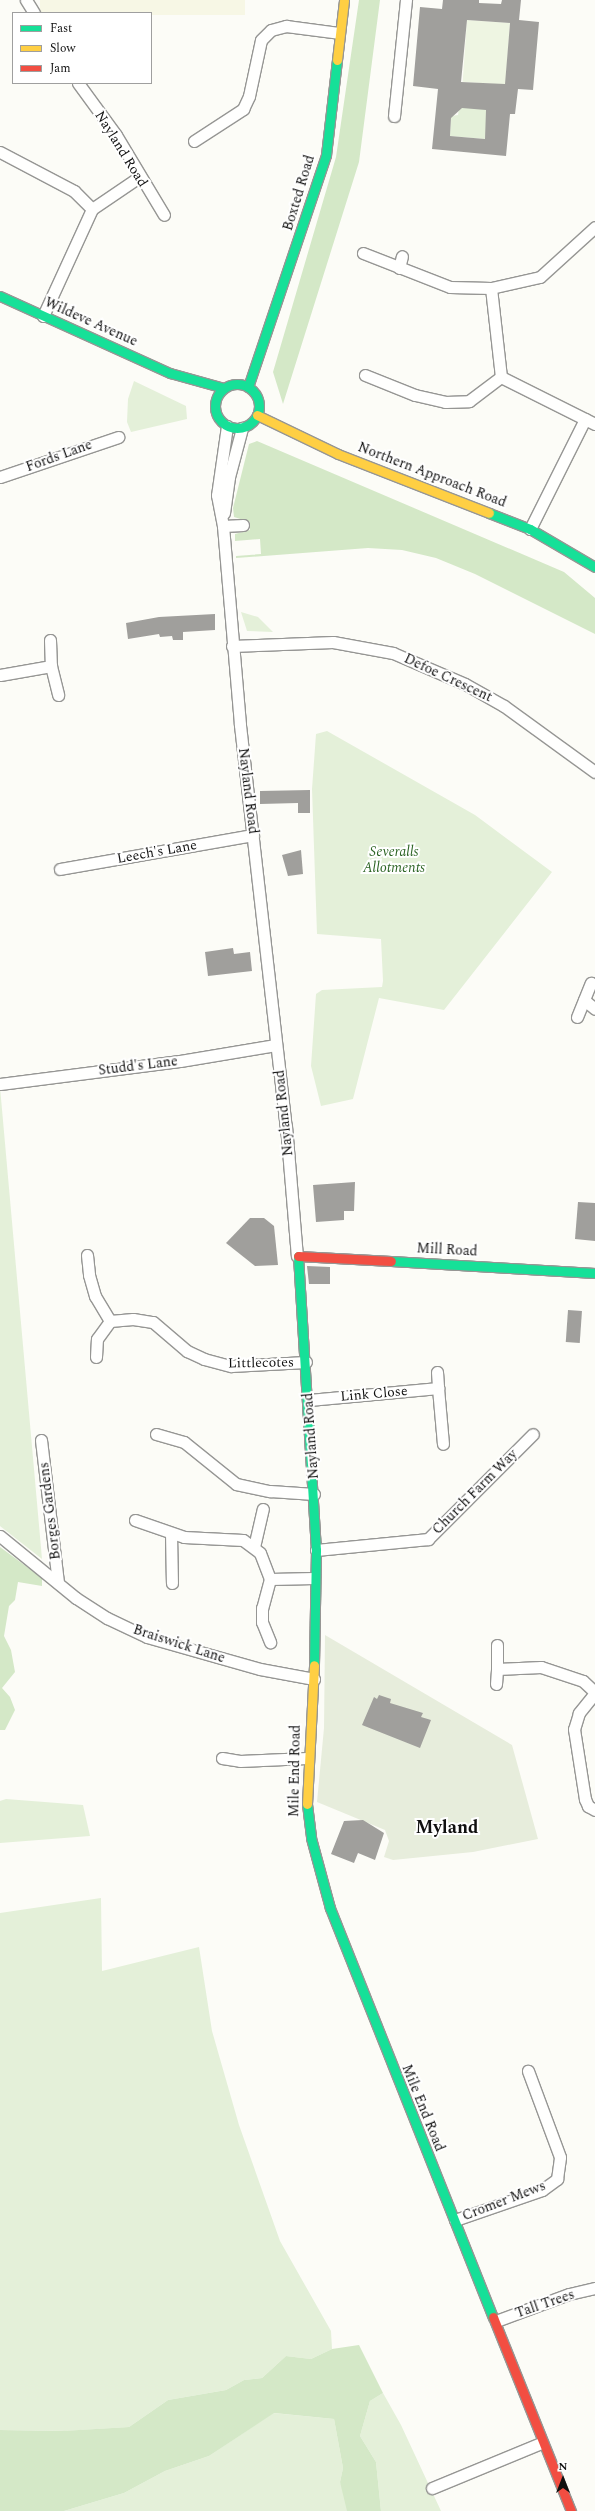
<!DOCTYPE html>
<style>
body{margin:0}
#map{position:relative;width:595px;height:2511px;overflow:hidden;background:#fcfcf7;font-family:Spectral,serif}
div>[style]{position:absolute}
.farmland>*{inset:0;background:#f7f7e5;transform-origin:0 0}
.green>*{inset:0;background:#e4f0d9}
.forest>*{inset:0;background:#d4e8c7}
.cemetery>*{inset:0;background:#e7eddc}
.pitch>*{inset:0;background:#eef5e2;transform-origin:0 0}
.building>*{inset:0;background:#a09f9c;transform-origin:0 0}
.roads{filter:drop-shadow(1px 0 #969694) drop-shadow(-1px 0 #969694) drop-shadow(0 1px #969694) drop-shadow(0 -1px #969694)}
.street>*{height:11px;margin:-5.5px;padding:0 5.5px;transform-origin:5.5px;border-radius:5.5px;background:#fffffe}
.fast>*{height:9px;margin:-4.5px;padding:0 4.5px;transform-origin:4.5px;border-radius:4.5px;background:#16e098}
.fast>.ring{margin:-4.5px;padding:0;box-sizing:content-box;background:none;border:9px solid #16e098;border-radius:50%}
.slow>*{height:9px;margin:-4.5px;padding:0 4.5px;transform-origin:4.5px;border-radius:4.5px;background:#ffcf43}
.jam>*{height:9px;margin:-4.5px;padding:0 4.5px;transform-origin:4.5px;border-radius:4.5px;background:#f24e42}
span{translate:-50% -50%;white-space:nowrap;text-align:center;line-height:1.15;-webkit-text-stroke:4px #fff;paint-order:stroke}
.street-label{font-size:14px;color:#101010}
.park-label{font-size:14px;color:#2c6424;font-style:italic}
.district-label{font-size:18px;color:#101010;font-weight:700}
.legend{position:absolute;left:12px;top:12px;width:140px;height:72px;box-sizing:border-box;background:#fff;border:1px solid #9f9f9f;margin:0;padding:5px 7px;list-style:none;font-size:12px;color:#101010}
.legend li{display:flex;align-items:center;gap:8px;height:20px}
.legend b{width:20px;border:1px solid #9f9f9f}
.north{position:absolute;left:543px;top:2459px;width:40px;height:40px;-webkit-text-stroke:3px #fff;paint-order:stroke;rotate:0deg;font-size:11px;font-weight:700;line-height:16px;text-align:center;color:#101010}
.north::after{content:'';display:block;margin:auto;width:14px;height:18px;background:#101010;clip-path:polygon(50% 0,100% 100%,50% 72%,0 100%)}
</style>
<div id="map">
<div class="farmland">
<i style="left:40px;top:0;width:205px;height:15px"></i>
</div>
<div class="green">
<i style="clip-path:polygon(487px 103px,486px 115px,492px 114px,485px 139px,450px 136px,451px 116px,458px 115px,459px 108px)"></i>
<i style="clip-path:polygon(134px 381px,186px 406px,187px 419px,131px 432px,127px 422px,128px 399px)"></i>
<i style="clip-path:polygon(241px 612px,258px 617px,273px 632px,247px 631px)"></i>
<i style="clip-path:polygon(327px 731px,475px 815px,552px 872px,444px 1010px,379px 998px,353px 1099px,321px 1106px,311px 1066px,316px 994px,322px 990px,382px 987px,383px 981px,381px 939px,317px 934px,312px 789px,316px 734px)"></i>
<i style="clip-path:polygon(0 1087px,42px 1559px,0 1526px)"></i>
<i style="clip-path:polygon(6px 1799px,83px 1805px,90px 1836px,0 1843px,0 1801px)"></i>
<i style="clip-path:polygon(101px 1898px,102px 1971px,199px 1947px,212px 2031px,239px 2125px,280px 2241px,331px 2331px,332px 2349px,311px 2359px,286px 2356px,262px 2378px,244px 2380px,226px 2390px,168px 2400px,129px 2427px,64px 2431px,0 2430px,0 1913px)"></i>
<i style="clip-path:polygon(383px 2393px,401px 2425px,441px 2511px,381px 2511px,376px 2462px,360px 2436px,370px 2401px)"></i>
<i style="clip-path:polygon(273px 2413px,334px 2419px,343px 2468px,340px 2482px,348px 2500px,347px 2511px,64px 2511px,124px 2493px,165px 2471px,209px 2456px)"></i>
</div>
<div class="forest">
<i style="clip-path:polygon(359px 0,380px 0,359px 162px,283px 404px,273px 372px,336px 157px)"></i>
<i style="clip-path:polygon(257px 441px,564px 572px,595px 598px,595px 634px,475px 574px,436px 558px,402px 550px,368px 548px,236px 558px,236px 556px,261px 554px,260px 539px,235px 541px,235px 534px,250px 530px,250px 522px,234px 517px,233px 508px,249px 444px)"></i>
<i style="clip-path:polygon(0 1547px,42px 1578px,42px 1586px,18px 1582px,15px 1600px,9px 1606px,4px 1636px,11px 1650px,15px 1672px,2px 1688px,10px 1697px,15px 1710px,5px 1730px,0 1730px)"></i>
<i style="clip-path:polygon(359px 2345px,383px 2393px,370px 2401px,360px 2436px,376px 2462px,381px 2511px,347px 2511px,340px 2482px,343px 2468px,334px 2419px,274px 2413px,209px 2456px,165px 2471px,124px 2493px,64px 2511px,0 2511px,0 2430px,62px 2431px,129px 2427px,168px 2400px,226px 2390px,244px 2380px,262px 2378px,286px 2356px,311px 2359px,332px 2349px)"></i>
</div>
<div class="cemetery">
<i style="clip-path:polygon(325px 1635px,512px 1745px,538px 1839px,473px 1852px,393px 1860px,384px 1857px,389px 1841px,385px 1830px,317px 1802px,324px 1728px)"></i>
</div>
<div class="pitch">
<i style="left:467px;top:20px;width:43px;height:62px;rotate:4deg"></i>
</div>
<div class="building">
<i style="clip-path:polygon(evenodd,443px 0,479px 0,479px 3px,501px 4px,502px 0,521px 0,519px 20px,539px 22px,533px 90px,518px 89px,515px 114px,510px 114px,506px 156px,432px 149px,438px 89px,413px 86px,420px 7px,442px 9px,443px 0,467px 20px,510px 23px,505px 84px,461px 82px,467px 20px,443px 0,462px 108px,486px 110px,485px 139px,450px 136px,451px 118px,462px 108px)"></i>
<i style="clip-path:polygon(215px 614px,215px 630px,183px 632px,183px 640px,173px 640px,172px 636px,160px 637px,159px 634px,128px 639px,126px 623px,159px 617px)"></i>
<i style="clip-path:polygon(310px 790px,310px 813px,298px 813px,298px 803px,260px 804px,260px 791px)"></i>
<i style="clip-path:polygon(301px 850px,303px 874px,288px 876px,282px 855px)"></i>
<i style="clip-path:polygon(233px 948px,234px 954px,250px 952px,252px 971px,208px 976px,205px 952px)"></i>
<i style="clip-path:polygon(355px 1182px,354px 1211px,344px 1211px,344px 1220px,316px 1222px,313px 1185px)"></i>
<i style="clip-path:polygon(578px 1202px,595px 1203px,595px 1241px,575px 1239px)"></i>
<i style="clip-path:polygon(250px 1218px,264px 1218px,274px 1226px,278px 1265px,255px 1266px,226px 1243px)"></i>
<i style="clip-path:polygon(307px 1266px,330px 1267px,330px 1284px,309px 1284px)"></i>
<i style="left:568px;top:1310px;width:14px;height:32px;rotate:4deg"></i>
<i style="clip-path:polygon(379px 1695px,391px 1699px,390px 1703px,423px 1713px,421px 1717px,431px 1720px,420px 1748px,362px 1725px,374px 1697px,377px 1699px)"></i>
<i style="clip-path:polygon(363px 1820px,384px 1833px,375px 1860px,358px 1853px,354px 1863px,331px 1854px,344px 1821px)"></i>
</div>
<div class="roads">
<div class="street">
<i style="left:26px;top:0;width:15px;rotate:58deg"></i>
<i style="left:78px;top:83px;width:64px;rotate:53.8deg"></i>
<i style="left:116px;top:135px;width:93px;rotate:59deg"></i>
<i style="left:394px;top:116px;width:117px;rotate:-84.1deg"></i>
<i style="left:194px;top:141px;width:59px;rotate:-33.1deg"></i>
<i style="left:243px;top:109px;width:14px;rotate:-65deg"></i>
<i style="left:249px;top:96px;width:57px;rotate:-77.9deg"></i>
<i style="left:261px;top:40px;width:14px;rotate:-45deg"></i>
<i style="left:271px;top:30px;width:16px;rotate:-15deg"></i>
<i style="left:286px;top:26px;width:53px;rotate:7.5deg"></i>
<i style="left:0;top:152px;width:84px;rotate:27.8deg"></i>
<i style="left:74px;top:191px;width:25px;rotate:45deg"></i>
<i style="left:363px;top:253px;width:93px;rotate:21.3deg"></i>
<i style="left:450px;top:287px;width:41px;rotate:1.4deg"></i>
<i style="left:491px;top:288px;width:50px;rotate:-12.7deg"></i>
<i style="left:540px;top:277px;width:74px;rotate:-42.3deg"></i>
<i style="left:399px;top:268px;width:12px;rotate:-76deg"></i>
<i style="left:491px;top:288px;width:90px;rotate:83.6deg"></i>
<i style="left:501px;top:377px;width:105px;rotate:26.6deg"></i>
<i style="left:43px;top:316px;width:118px;rotate:-65.4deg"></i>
<i style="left:92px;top:209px;width:57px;rotate:-34.2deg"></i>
<i style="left:365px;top:375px;width:54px;rotate:21.8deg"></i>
<i style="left:415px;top:395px;width:31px;rotate:13deg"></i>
<i style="left:445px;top:402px;width:24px;rotate:-2deg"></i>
<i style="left:469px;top:401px;width:40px;rotate:-37deg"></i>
<i style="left:227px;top:426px;width:70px;rotate:98.2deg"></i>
<i style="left:217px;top:495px;width:32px;rotate:79deg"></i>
<i style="left:223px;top:526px;width:200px;rotate:85.1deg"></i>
<i style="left:240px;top:725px;width:404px;rotate:83.5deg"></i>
<i style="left:286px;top:1126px;width:130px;rotate:85.2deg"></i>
<i style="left:0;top:477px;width:125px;rotate:-18.7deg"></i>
<i style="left:224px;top:513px;width:36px;rotate:-82deg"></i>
<i style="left:229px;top:477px;width:51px;rotate:-75.1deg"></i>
<i style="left:223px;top:526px;width:20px;rotate:-3deg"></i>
<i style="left:530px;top:529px;width:123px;rotate:-63.4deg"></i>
<i style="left:50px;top:640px;width:26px;rotate:88deg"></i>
<i style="left:51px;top:666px;width:30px;rotate:76deg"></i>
<i style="left:232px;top:646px;width:101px;rotate:-2.3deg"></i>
<i style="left:333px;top:642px;width:61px;rotate:10.4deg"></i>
<i style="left:393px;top:653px;width:78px;rotate:23.3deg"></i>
<i style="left:465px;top:684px;width:45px;rotate:29.4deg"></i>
<i style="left:504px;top:706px;width:112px;rotate:36deg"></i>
<i style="left:0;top:675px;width:52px;rotate:-10deg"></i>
<i style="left:60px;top:869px;width:196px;rotate:-10deg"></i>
<i style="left:584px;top:1000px;width:14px;rotate:39deg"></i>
<i style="left:577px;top:1017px;width:37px;rotate:-68deg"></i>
<i style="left:0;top:1084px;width:181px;rotate:-7.3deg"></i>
<i style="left:180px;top:1061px;width:97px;rotate:-9.5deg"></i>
<i style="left:87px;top:1255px;width:20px;rotate:84deg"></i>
<i style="left:89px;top:1275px;width:22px;rotate:74deg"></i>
<i style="left:95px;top:1296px;width:29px;rotate:59deg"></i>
<i style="left:96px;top:1357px;width:18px;rotate:-87deg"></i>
<i style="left:97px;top:1339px;width:22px;rotate:-54deg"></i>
<i style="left:110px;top:1321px;width:23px;rotate:-5deg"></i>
<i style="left:133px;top:1319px;width:20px;rotate:9deg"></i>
<i style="left:153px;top:1322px;width:45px;rotate:40.5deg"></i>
<i style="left:187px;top:1351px;width:19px;rotate:25deg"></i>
<i style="left:204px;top:1359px;width:28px;rotate:15deg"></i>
<i style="left:231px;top:1366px;width:75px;rotate:-3.1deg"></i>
<i style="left:437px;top:1372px;width:16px;rotate:86deg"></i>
<i style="left:309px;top:1400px;width:130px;rotate:-5.3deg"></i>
<i style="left:438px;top:1388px;width:56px;rotate:84.9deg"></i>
<i style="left:156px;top:1434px;width:29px;rotate:16deg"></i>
<i style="left:184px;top:1442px;width:67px;rotate:38.9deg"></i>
<i style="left:236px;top:1484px;width:35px;rotate:12deg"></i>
<i style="left:270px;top:1491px;width:44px;rotate:3.9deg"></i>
<i style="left:41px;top:1440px;width:144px;rotate:83.2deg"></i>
<i style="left:135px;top:1520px;width:52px;rotate:19.1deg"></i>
<i style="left:184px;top:1537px;width:59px;rotate:2.9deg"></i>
<i style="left:243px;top:1540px;width:21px;rotate:37deg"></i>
<i style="left:260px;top:1553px;width:28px;rotate:69deg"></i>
<i style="left:270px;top:1579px;width:30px;rotate:105deg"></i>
<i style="left:262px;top:1608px;width:14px;rotate:90deg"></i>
<i style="left:262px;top:1622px;width:22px;rotate:68deg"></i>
<i style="left:171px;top:1533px;width:50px;rotate:88.9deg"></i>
<i style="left:0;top:1536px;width:98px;rotate:39.2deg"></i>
<i style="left:76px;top:1598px;width:37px;rotate:33deg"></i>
<i style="left:107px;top:1618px;width:44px;rotate:25.4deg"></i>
<i style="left:147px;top:1637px;width:117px;rotate:15.8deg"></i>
<i style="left:260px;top:1669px;width:55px;rotate:10.5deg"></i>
<i style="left:254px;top:1547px;width:39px;rotate:-77deg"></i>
<i style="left:316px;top:1550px;width:113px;rotate:-5.6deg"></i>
<i style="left:428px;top:1539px;width:148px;rotate:-45deg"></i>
<i style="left:270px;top:1579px;width:44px;rotate:-1.3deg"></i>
<i style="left:497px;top:1645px;width:24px;rotate:90deg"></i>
<i style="left:496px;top:1684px;width:15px;rotate:-86deg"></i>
<i style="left:497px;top:1669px;width:44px;rotate:-2.6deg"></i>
<i style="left:541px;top:1667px;width:44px;rotate:18.4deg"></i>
<i style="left:583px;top:1681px;width:16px;rotate:43deg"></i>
<i style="left:595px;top:1693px;width:26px;rotate:129deg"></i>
<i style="left:579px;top:1713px;width:17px;rotate:107deg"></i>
<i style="left:574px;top:1729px;width:71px;rotate:81.1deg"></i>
<i style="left:585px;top:1799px;width:8px;rotate:67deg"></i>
<i style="left:588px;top:1806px;width:8px;rotate:30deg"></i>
<i style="left:222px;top:1758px;width:18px;rotate:9deg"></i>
<i style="left:240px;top:1761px;width:67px;rotate:-2.6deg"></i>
<i style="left:455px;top:2220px;width:92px;rotate:-19deg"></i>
<i style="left:542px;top:2190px;width:19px;rotate:-36deg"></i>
<i style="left:557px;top:2179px;width:22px;rotate:-82deg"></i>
<i style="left:560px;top:2157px;width:92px;rotate:-110.4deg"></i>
<i style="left:496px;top:2321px;width:78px;rotate:-20.3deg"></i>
<i style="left:569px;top:2294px;width:27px;rotate:-13deg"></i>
<i style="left:432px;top:2488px;width:118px;rotate:-22.4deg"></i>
</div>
<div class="fast">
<i style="left:0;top:296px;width:187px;rotate:24.4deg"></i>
<i style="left:170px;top:373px;width:56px;rotate:15.5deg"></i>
<i class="ring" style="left:215px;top:384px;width:35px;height:35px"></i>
<i style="left:248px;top:387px;width:245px;rotate:-71.4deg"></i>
<i style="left:326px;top:155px;width:96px;rotate:-83.4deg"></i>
<i style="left:489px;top:513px;width:44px;rotate:21.3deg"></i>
<i style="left:530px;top:529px;width:75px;rotate:30.3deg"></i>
<i style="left:298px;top:1256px;width:295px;rotate:86.5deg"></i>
<i style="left:316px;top:1550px;width:115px;rotate:91deg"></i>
<i style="left:391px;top:1261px;width:204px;rotate:3.4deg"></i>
<i style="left:307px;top:1804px;width:34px;rotate:83deg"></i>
<i style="left:311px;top:1838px;width:73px;rotate:74.8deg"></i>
<i style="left:330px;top:1908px;width:440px;rotate:68.3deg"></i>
</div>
<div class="slow">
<i style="left:337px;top:60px;width:60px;rotate:-83.3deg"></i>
<i style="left:257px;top:415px;width:90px;rotate:25.7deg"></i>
<i style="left:338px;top:454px;width:162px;rotate:21.3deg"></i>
<i style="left:307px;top:1804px;width:139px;rotate:-87.1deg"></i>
</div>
<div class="jam">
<i style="left:298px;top:1256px;width:93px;rotate:3.1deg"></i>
<i style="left:493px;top:2317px;width:209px;rotate:68.1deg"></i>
</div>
</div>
<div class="street-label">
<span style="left:121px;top:149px;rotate:58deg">Nayland Road</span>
<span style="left:299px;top:193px;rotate:-73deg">Boxted Road</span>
<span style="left:91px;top:322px;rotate:24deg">Wildeve Avenue</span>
<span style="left:59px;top:456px;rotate:-20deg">Fords Lane</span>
<span style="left:432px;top:475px;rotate:21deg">Northern Approach Road</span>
<span style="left:448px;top:678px;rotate:25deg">Defoe Crescent</span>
<span style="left:248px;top:791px;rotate:83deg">Nayland Road</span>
<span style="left:157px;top:852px;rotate:-10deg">Leech's Lane</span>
<span style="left:138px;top:1066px;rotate:-7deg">Studd's Lane</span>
<span style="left:284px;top:1113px;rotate:-96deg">Nayland Road</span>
<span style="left:447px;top:1250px;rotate:3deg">Mill Road</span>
<span style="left:261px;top:1363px;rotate:-1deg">Littlecotes</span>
<span style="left:374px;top:1394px;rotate:-5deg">Link Close</span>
<span style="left:311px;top:1436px;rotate:-94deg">Nayland Road</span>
<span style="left:475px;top:1492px;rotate:-45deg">Church Farm Way</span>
<span style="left:50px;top:1511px;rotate:-97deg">Borges Gardens</span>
<span style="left:179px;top:1644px;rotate:18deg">Braiswick Lane</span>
<span style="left:295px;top:1771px;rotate:-89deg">Mile End Road</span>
<span style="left:423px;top:2108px;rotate:68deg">Mile End Road</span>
<span style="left:504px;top:2201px;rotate:-21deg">Cromer Mews</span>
<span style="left:545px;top:2304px;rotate:-19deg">Tall Trees</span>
</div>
<div class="park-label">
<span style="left:394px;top:860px">Severalls<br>Allotments</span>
</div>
<div class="district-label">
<span style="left:447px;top:1828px">Myland</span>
</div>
<ul class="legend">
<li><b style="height:5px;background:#16e098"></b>Fast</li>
<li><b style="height:5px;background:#ffcf43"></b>Slow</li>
<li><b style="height:5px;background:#f24e42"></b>Jam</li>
</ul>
<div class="north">N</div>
</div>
